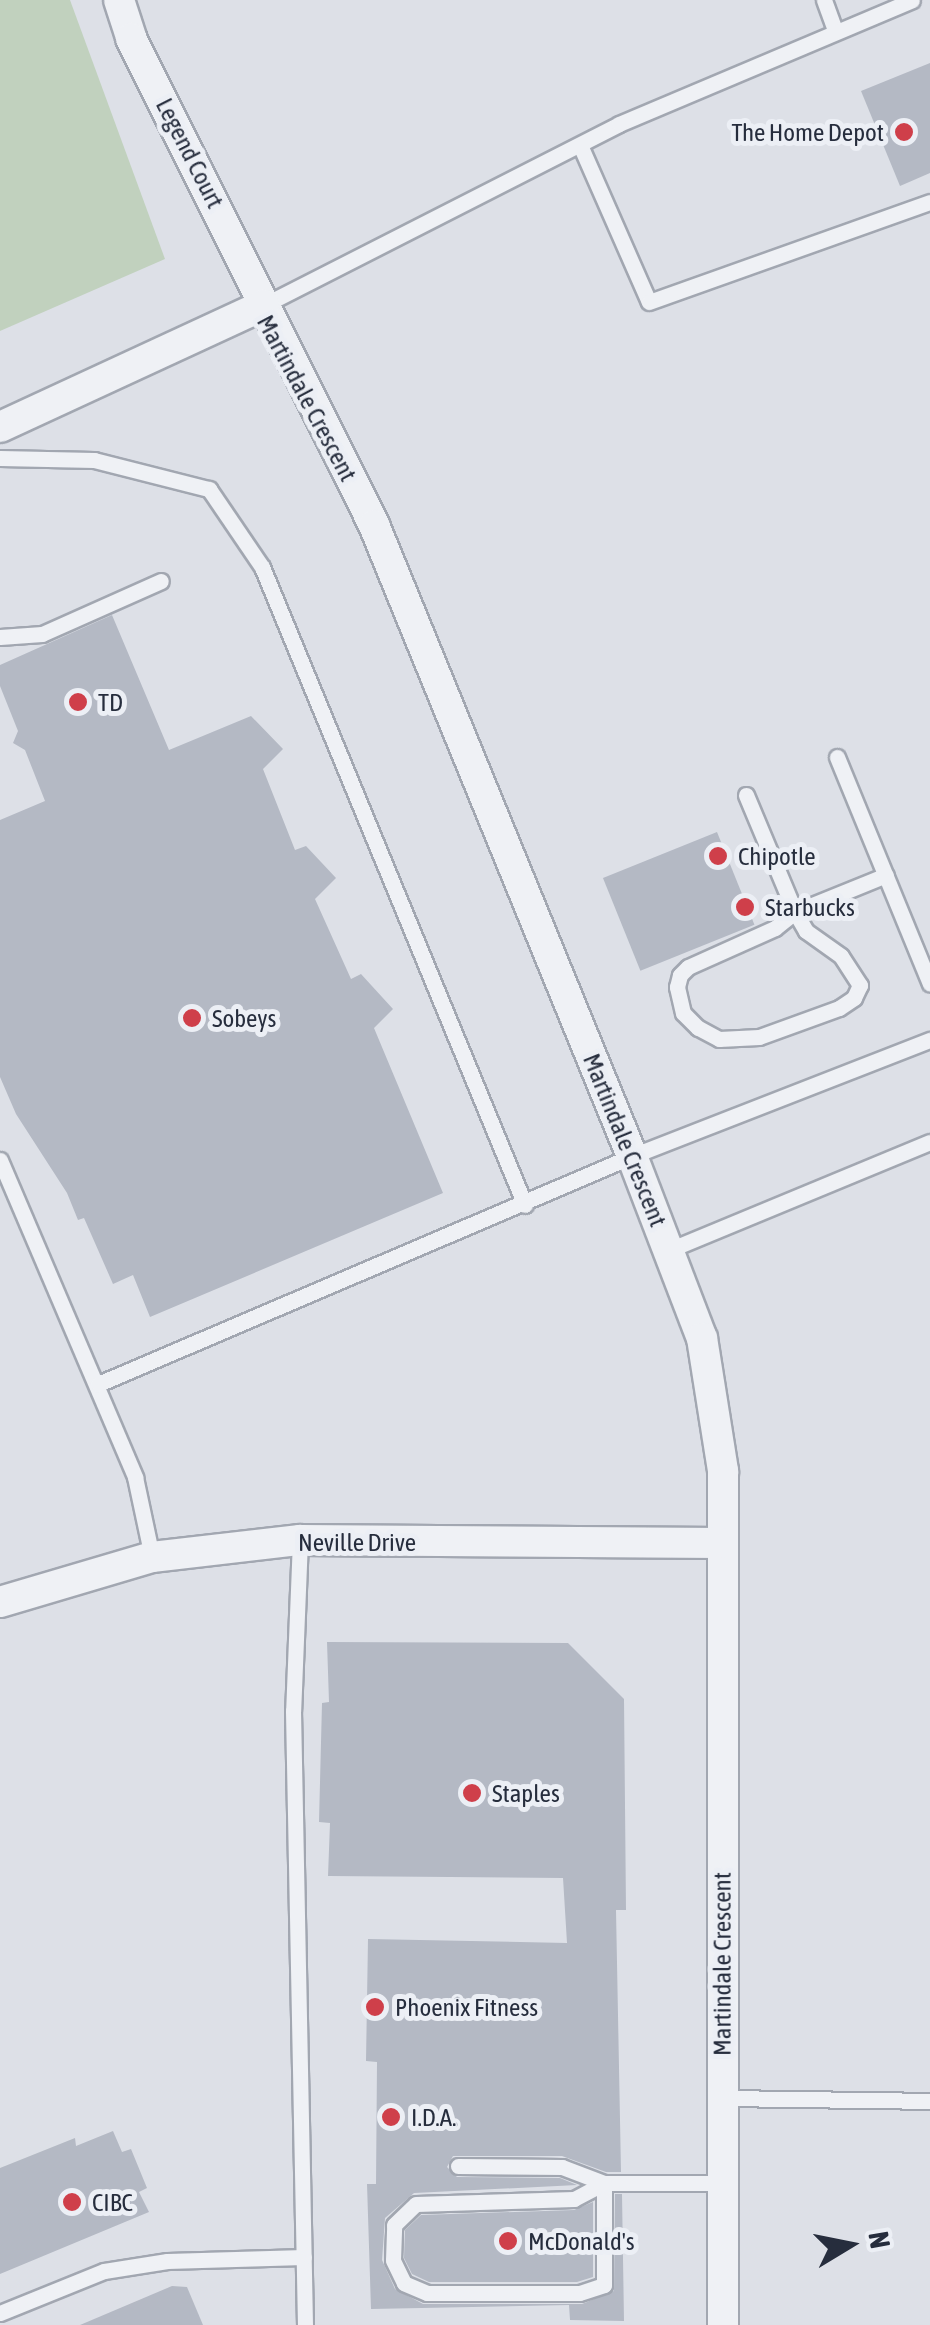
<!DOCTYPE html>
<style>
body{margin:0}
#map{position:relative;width:930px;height:2325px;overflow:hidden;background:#dde0e7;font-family:"Asap Condensed",sans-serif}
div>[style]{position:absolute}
.green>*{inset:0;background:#c1d1be}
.building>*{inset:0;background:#b4b9c4;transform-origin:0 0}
.roads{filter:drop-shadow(2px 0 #a2a7b1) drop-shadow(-2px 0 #a2a7b1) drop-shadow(0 2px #a2a7b1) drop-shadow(0 -2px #a2a7b1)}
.lane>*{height:15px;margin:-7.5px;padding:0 7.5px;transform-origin:7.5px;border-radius:7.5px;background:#eff1f5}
.street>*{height:30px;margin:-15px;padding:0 15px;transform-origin:15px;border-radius:15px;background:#eff1f5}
.dots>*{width:28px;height:28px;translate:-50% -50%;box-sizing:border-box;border:5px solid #eceff5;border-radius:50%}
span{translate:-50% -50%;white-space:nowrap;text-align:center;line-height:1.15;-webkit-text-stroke:10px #eceff5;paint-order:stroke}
.poi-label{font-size:25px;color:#262d3d}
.right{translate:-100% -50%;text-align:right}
.left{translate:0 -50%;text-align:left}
.street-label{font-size:25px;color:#262d3d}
.north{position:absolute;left:800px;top:2195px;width:100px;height:100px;-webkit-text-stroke:8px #eceff5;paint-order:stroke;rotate:80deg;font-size:28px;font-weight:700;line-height:40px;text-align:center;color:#262d3d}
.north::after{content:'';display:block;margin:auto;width:35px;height:45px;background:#262d3d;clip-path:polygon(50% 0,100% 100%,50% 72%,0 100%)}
</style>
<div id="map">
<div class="green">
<i style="clip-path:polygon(0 0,70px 0,165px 259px,0 331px)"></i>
</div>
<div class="building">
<i style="clip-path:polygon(930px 63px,930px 173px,900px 186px,861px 91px)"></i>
<i style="clip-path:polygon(112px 615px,169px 750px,251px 716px,283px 749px,263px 769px,295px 850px,306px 846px,336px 878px,315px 899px,351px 979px,361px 974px,393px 1009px,374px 1028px,443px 1193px,150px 1317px,133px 1275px,113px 1284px,84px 1218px,78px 1220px,67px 1193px,16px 1114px,0 1077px,0 820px,45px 801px,25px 750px,13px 743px,18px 731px,0 686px,0 665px)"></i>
<i style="left:717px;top:832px;width:100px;height:123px;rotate:68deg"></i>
<i style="clip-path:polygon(327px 1642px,568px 1643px,624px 1699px,626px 1910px,616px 1910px,621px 2172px,606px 2172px,562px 2156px,453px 2156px,447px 2167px,457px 2177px,560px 2178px,577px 2185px,414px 2193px,385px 2218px,382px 2260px,395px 2289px,423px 2304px,582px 2304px,614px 2291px,615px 2194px,622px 2194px,624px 2321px,570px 2320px,569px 2305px,371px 2309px,367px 2184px,376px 2184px,377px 2062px,366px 2061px,368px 1939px,567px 1943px,563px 1878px,328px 1876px,330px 1823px,319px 1822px,322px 1703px,329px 1702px)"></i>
<i style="clip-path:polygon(113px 2131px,122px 2152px,131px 2149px,147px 2188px,139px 2192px,149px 2212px,0 2274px,0 2168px,75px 2138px,76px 2146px)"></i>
<i style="clip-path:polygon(593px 2202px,593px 2277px,577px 2282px,429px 2282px,412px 2274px,404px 2258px,405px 2230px,421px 2215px,574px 2210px)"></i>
<i style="clip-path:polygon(172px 2286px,187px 2287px,203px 2325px,80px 2325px)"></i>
</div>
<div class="roads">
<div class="lane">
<i style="left:824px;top:0;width:33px;rotate:70deg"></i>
<i style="left:580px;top:145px;width:171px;rotate:66.3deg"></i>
<i style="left:649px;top:302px;width:298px;rotate:-19.6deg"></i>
<i style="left:264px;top:305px;width:398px;rotate:-27deg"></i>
<i style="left:619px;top:124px;width:318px;rotate:-22.9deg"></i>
<i style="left:0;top:458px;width:94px;rotate:1.2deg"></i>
<i style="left:94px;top:460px;width:119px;rotate:14.2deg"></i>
<i style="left:209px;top:489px;width:94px;rotate:55.8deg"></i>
<i style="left:262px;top:567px;width:690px;rotate:67.6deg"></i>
<i style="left:0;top:637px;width:42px;rotate:-4.1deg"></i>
<i style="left:42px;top:634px;width:130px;rotate:-24deg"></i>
<i style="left:837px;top:757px;width:245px;rotate:67.7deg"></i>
<i style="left:746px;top:795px;width:127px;rotate:67.3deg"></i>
<i style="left:795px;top:912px;width:22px;rotate:60deg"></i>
<i style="left:806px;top:931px;width:43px;rotate:35.5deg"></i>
<i style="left:841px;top:956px;width:35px;rotate:57deg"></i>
<i style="left:860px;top:985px;width:14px;rotate:115deg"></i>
<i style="left:854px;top:998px;width:18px;rotate:146deg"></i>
<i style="left:839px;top:1008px;width:85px;rotate:160.1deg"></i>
<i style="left:759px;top:1037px;width:40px;rotate:177.1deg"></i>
<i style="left:719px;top:1039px;width:24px;rotate:-152deg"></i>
<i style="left:698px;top:1028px;width:21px;rotate:-135deg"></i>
<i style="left:683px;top:1013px;width:27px;rotate:-103deg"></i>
<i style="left:677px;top:987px;width:12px;rotate:-76deg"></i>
<i style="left:680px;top:975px;width:11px;rotate:-45deg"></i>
<i style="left:688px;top:967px;width:95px;rotate:-24.1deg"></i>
<i style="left:775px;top:928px;width:26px;rotate:-39deg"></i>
<i style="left:795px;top:912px;width:98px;rotate:-22.1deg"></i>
<i style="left:0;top:1160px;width:345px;rotate:66.9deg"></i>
<i style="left:135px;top:1477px;width:82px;rotate:78deg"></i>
<i style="left:669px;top:1250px;width:282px;rotate:-22.5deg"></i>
<i style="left:98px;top:1384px;width:581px;rotate:-23.12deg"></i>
<i style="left:632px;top:1156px;width:320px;rotate:-21.3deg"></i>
<i style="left:300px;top:1540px;width:171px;rotate:92.3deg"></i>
<i style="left:293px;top:1711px;width:614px;rotate:88.88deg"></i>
<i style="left:722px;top:2098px;width:208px;rotate:0.8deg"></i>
<i style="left:458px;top:2166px;width:104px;rotate:0.6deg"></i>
<i style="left:562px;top:2167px;width:45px;rotate:20.9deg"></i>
<i style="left:604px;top:2183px;width:118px"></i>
<i style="left:604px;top:2183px;width:102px;rotate:90deg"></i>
<i style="left:604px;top:2285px;width:26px;rotate:162deg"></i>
<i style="left:579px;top:2293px;width:152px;rotate:180deg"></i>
<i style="left:427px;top:2293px;width:25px;rotate:-157deg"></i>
<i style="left:404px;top:2283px;width:25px;rotate:-116deg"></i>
<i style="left:393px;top:2260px;width:35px;rotate:-88deg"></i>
<i style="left:394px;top:2225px;width:30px;rotate:-44deg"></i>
<i style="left:416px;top:2204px;width:158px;rotate:-1.8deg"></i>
<i style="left:574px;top:2199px;width:34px;rotate:-28deg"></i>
<i style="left:0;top:2313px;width:112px;rotate:-22deg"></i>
<i style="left:104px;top:2271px;width:64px;rotate:-9deg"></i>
<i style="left:167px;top:2261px;width:137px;rotate:-1.7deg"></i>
</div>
<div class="street">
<i style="left:119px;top:0;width:40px;rotate:72deg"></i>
<i style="left:131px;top:38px;width:544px;rotate:63.48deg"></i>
<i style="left:374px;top:525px;width:682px;rotate:67.76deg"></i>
<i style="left:632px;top:1156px;width:195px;rotate:69deg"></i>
<i style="left:702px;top:1338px;width:135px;rotate:81deg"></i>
<i style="left:723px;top:1471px;width:854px;rotate:90deg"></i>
<i style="left:0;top:427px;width:291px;rotate:-24.8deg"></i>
<i style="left:0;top:1602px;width:159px;rotate:-16.5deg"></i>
<i style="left:152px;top:1557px;width:149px;rotate:-6.6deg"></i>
<i style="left:300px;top:1540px;width:421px;rotate:0.4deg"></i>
</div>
</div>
<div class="dots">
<i style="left:904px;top:132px;background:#cf3f4a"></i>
<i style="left:78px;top:702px;background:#cf3f4a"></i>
<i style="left:718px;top:856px;background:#cf3f4a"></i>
<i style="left:745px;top:907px;background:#cf3f4a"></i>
<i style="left:192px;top:1018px;background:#cf3f4a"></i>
<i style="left:472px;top:1793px;background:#cf3f4a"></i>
<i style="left:375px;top:2007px;background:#cf3f4a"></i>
<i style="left:391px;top:2117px;background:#cf3f4a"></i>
<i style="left:72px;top:2202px;background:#cf3f4a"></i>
<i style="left:508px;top:2241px;background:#cf3f4a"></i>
</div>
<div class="poi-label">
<span class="right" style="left:884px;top:132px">The Home Depot</span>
<span class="left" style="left:98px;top:702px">TD</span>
<span class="left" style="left:738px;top:856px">Chipotle</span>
<span class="left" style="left:765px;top:907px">Starbucks</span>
<span class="left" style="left:212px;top:1018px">Sobeys</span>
<span class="left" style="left:492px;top:1793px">Staples</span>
<span class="left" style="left:395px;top:2007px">Phoenix Fitness</span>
<span class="left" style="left:411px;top:2117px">I.D.A.</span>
<span class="left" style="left:92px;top:2202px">CIBC</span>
<span class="left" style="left:528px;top:2241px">McDonald's</span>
</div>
<div class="street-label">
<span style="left:190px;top:153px;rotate:63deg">Legend Court</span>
<span style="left:307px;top:398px;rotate:62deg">Martindale Crescent</span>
<span style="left:625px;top:1140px;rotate:68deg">Martindale Crescent</span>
<span style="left:357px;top:1542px">Neville Drive</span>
<span style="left:722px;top:1964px;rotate:-90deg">Martindale Crescent</span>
</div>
<div class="north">N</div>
</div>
